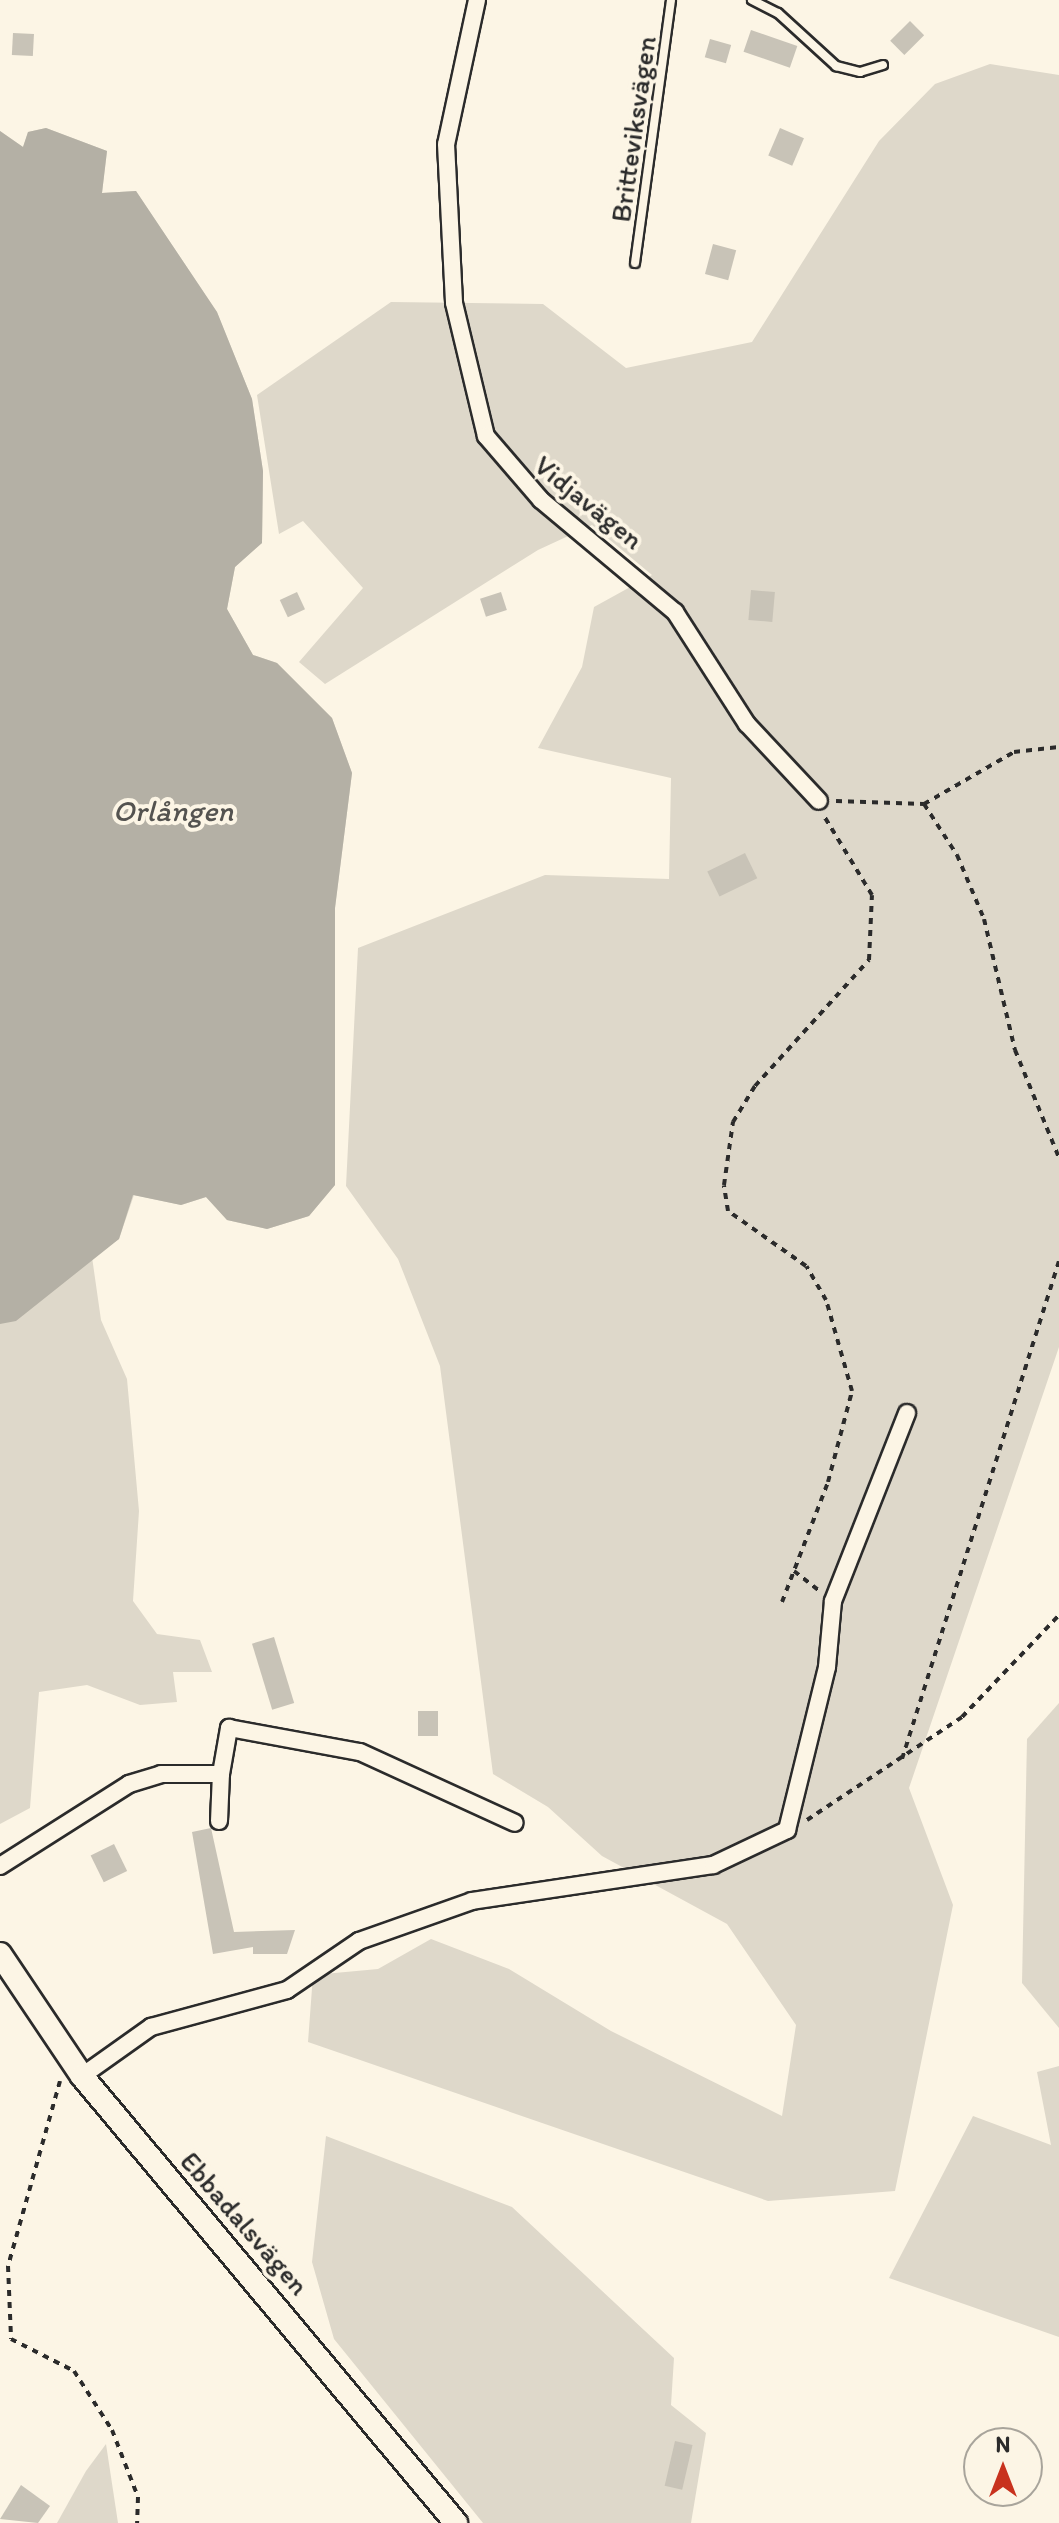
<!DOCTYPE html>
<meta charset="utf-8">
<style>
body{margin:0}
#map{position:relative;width:1059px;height:2523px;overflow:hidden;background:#fcf5e5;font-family:Itim,sans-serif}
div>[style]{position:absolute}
.green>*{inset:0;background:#ded8ca}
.water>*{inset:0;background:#b4b0a5}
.building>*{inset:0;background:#c8c3b7;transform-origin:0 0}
.path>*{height:4px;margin-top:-2px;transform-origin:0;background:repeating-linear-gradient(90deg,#2b2b2b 0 6px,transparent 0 12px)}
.roads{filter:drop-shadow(2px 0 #2b2b2b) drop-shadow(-2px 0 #2b2b2b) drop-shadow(0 2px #2b2b2b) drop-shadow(0 -2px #2b2b2b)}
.service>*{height:8px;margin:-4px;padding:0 4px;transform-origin:4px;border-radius:4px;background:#fcf5e5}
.minor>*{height:16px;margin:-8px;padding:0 8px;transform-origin:8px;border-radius:8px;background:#fcf5e5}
.tertiary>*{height:22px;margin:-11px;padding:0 11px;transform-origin:11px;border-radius:11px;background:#fcf5e5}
span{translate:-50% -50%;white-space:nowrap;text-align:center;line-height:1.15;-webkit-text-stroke:8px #fcf5e5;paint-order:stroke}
.street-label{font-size:28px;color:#2b2b2b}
.water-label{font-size:30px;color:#545350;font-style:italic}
.north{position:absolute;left:963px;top:2427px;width:80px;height:80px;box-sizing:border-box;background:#fcf5e5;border:2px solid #a8a49b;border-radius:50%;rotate:0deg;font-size:22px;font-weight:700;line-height:32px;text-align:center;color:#2b2b2b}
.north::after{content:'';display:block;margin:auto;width:28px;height:36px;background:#c8321e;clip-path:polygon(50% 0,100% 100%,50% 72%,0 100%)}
</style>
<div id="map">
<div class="green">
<i style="clip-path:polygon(990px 64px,1059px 75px,1059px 1347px,909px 1788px,953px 1905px,895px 2191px,768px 2201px,308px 2042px,313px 1975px,378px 1969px,431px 1939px,509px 1969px,611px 2031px,782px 2116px,796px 2025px,727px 1924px,602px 1856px,548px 1807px,493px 1774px,440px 1366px,398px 1259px,346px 1186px,358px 948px,545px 875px,669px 879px,671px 778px,538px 748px,582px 667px,594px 607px,652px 575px,592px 525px,538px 550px,325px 684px,299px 662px,363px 588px,303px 521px,279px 534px,257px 395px,391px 302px,543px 304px,626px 368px,752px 342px,879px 141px,935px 84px)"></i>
<i style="clip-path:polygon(46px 128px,107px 151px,102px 193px,136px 191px,217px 312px,252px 399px,263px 471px,262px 543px,235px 567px,227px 609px,253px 655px,277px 663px,332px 718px,352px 773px,335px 908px,335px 1185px,309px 1216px,267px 1229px,227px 1220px,206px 1197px,181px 1205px,134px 1195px,119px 1239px,92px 1257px,101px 1320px,127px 1379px,139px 1511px,133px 1601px,157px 1634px,200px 1640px,212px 1672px,173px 1672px,177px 1702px,140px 1705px,87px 1685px,39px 1692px,30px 1808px,0 1824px,0 131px,23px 147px,28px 132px)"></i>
<i style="clip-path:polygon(1059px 1703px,1059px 2028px,1022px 1983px,1027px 1739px)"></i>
<i style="clip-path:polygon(1059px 2066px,1059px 2337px,889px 2278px,973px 2116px,1051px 2145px,1037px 2072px)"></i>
<i style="clip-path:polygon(326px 2136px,512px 2207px,674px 2358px,671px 2405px,706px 2433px,691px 2523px,483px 2523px,334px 2339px,312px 2262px)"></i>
<i style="clip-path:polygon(106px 2444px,118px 2523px,57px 2523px,86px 2471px)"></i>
</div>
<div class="water">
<i style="clip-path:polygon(46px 128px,107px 151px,102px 193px,136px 191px,217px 312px,252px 399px,263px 471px,262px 543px,235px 567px,227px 609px,253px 655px,277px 663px,332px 718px,352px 773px,335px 908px,335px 1185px,309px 1216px,267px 1229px,227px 1220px,206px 1197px,181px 1205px,133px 1195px,119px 1239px,16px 1321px,0 1324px,0 131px,23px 147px,28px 132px)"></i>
</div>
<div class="building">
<i style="left:910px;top:21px;width:20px;height:28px;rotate:45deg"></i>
<i style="left:751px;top:30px;width:49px;height:23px;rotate:19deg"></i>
<i style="left:13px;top:33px;width:21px;height:22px;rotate:3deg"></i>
<i style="left:710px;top:39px;width:22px;height:19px;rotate:16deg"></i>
<i style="left:780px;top:128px;width:26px;height:30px;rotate:23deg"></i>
<i style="left:713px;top:244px;width:24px;height:31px;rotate:15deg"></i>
<i style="left:751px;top:590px;width:24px;height:30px;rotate:5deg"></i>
<i style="left:297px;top:592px;width:19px;height:19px;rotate:65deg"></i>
<i style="left:501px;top:592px;width:19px;height:22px;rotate:72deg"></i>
<i style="left:745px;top:853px;width:28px;height:42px;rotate:64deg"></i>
<i style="left:274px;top:1637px;width:69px;height:23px;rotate:73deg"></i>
<i style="left:418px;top:1711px;width:20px;height:25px"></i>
<i style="clip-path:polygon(211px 1828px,234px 1932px,295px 1930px,287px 1954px,253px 1954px,253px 1947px,213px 1954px,192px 1832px)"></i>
<i style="left:114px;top:1844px;width:30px;height:26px;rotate:64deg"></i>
<i style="left:675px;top:2441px;width:18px;height:46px;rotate:13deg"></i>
<i style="clip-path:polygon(21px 2485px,50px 2506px,38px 2523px,0 2519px)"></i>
</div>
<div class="path">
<i style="left:836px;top:801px;width:88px;rotate:2deg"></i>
<i style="left:924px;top:804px;width:104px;rotate:-30deg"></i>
<i style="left:1014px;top:752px;width:45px;rotate:-6.3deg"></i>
<i style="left:924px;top:804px;width:61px;rotate:57.1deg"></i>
<i style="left:957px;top:855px;width:69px;rotate:67.1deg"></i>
<i style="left:984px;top:919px;width:135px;rotate:76.7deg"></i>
<i style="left:1015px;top:1050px;width:117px;rotate:67.8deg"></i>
<i style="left:794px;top:1571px;width:31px;rotate:38deg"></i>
<i style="left:782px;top:1602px;width:129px;rotate:-69deg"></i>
<i style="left:828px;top:1482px;width:94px;rotate:-75.2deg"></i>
<i style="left:852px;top:1391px;width:95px;rotate:-105.9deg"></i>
<i style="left:826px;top:1300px;width:39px;rotate:-120deg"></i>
<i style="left:806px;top:1266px;width:95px;rotate:-144.8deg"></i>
<i style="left:728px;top:1211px;width:26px;rotate:-99deg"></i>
<i style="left:724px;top:1185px;width:64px;rotate:-81.9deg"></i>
<i style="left:733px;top:1122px;width:42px;rotate:-58.6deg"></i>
<i style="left:755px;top:1086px;width:170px;rotate:-47.9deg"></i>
<i style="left:869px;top:960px;width:65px;rotate:-87.4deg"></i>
<i style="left:872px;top:895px;width:92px;rotate:-121.3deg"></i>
<i style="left:902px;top:1759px;width:522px;rotate:-72.5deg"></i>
<i style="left:807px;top:1820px;width:186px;rotate:-33.6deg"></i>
<i style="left:962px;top:1717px;width:141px;rotate:-46.4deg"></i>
<i style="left:60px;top:2081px;width:192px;rotate:105.7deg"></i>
<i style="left:8px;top:2266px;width:73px;rotate:87.6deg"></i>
<i style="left:11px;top:2339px;width:71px;rotate:26.9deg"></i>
<i style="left:74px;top:2371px;width:70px;rotate:57.2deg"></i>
<i style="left:112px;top:2430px;width:72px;rotate:68.8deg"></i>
<i style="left:138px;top:2497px;width:26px;rotate:92deg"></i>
</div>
<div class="roads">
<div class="service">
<i style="left:752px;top:0;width:29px;rotate:27deg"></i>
<i style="left:778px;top:13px;width:79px;rotate:42.4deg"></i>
<i style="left:836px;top:66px;width:25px;rotate:14deg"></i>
<i style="left:860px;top:72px;width:24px;rotate:-17deg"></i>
<i style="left:635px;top:263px;width:265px;rotate:-82.2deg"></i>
</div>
<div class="minor">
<i style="left:477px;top:0;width:147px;rotate:102.1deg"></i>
<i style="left:446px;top:144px;width:159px;rotate:87.1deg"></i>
<i style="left:454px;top:303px;width:137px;rotate:76.5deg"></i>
<i style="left:486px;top:436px;width:84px;rotate:49.3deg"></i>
<i style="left:541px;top:500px;width:175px;rotate:39.9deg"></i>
<i style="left:675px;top:612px;width:133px;rotate:57.3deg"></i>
<i style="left:747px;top:724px;width:105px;rotate:46.9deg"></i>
<i style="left:219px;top:1821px;width:47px;rotate:-87.6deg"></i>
<i style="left:0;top:1866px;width:153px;rotate:-32.4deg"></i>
<i style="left:129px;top:1784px;width:34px;rotate:-17deg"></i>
<i style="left:161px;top:1774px;width:60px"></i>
<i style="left:221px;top:1774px;width:47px;rotate:-80.1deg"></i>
<i style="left:229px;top:1728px;width:133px;rotate:10.4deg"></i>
<i style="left:360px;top:1752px;width:170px;rotate:24.6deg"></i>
<i style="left:82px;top:2076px;width:85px;rotate:-35.4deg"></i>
<i style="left:151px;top:2027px;width:141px;rotate:-15.2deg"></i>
<i style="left:287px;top:1990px;width:87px;rotate:-34.2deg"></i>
<i style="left:359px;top:1941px;width:120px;rotate:-19.5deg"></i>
<i style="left:472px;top:1901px;width:244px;rotate:-8.5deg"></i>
<i style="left:713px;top:1865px;width:82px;rotate:-25.3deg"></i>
<i style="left:787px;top:1830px;width:168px;rotate:-76.2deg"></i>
<i style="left:827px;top:1667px;width:66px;rotate:-84.8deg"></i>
<i style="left:833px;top:1601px;width:202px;rotate:-68.5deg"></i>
</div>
<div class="tertiary">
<i style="left:0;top:1954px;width:147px;rotate:56.1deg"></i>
<i style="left:82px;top:2076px;width:583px;rotate:50.08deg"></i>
</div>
</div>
<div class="street-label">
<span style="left:633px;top:129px;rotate:-82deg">Britteviksvägen</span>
<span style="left:589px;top:502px;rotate:39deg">Vidjavägen</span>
<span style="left:245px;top:2223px;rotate:49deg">Ebbadalsvägen</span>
</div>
<div class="water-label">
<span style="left:173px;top:811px">Orlången</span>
</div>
<div class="north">N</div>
</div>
